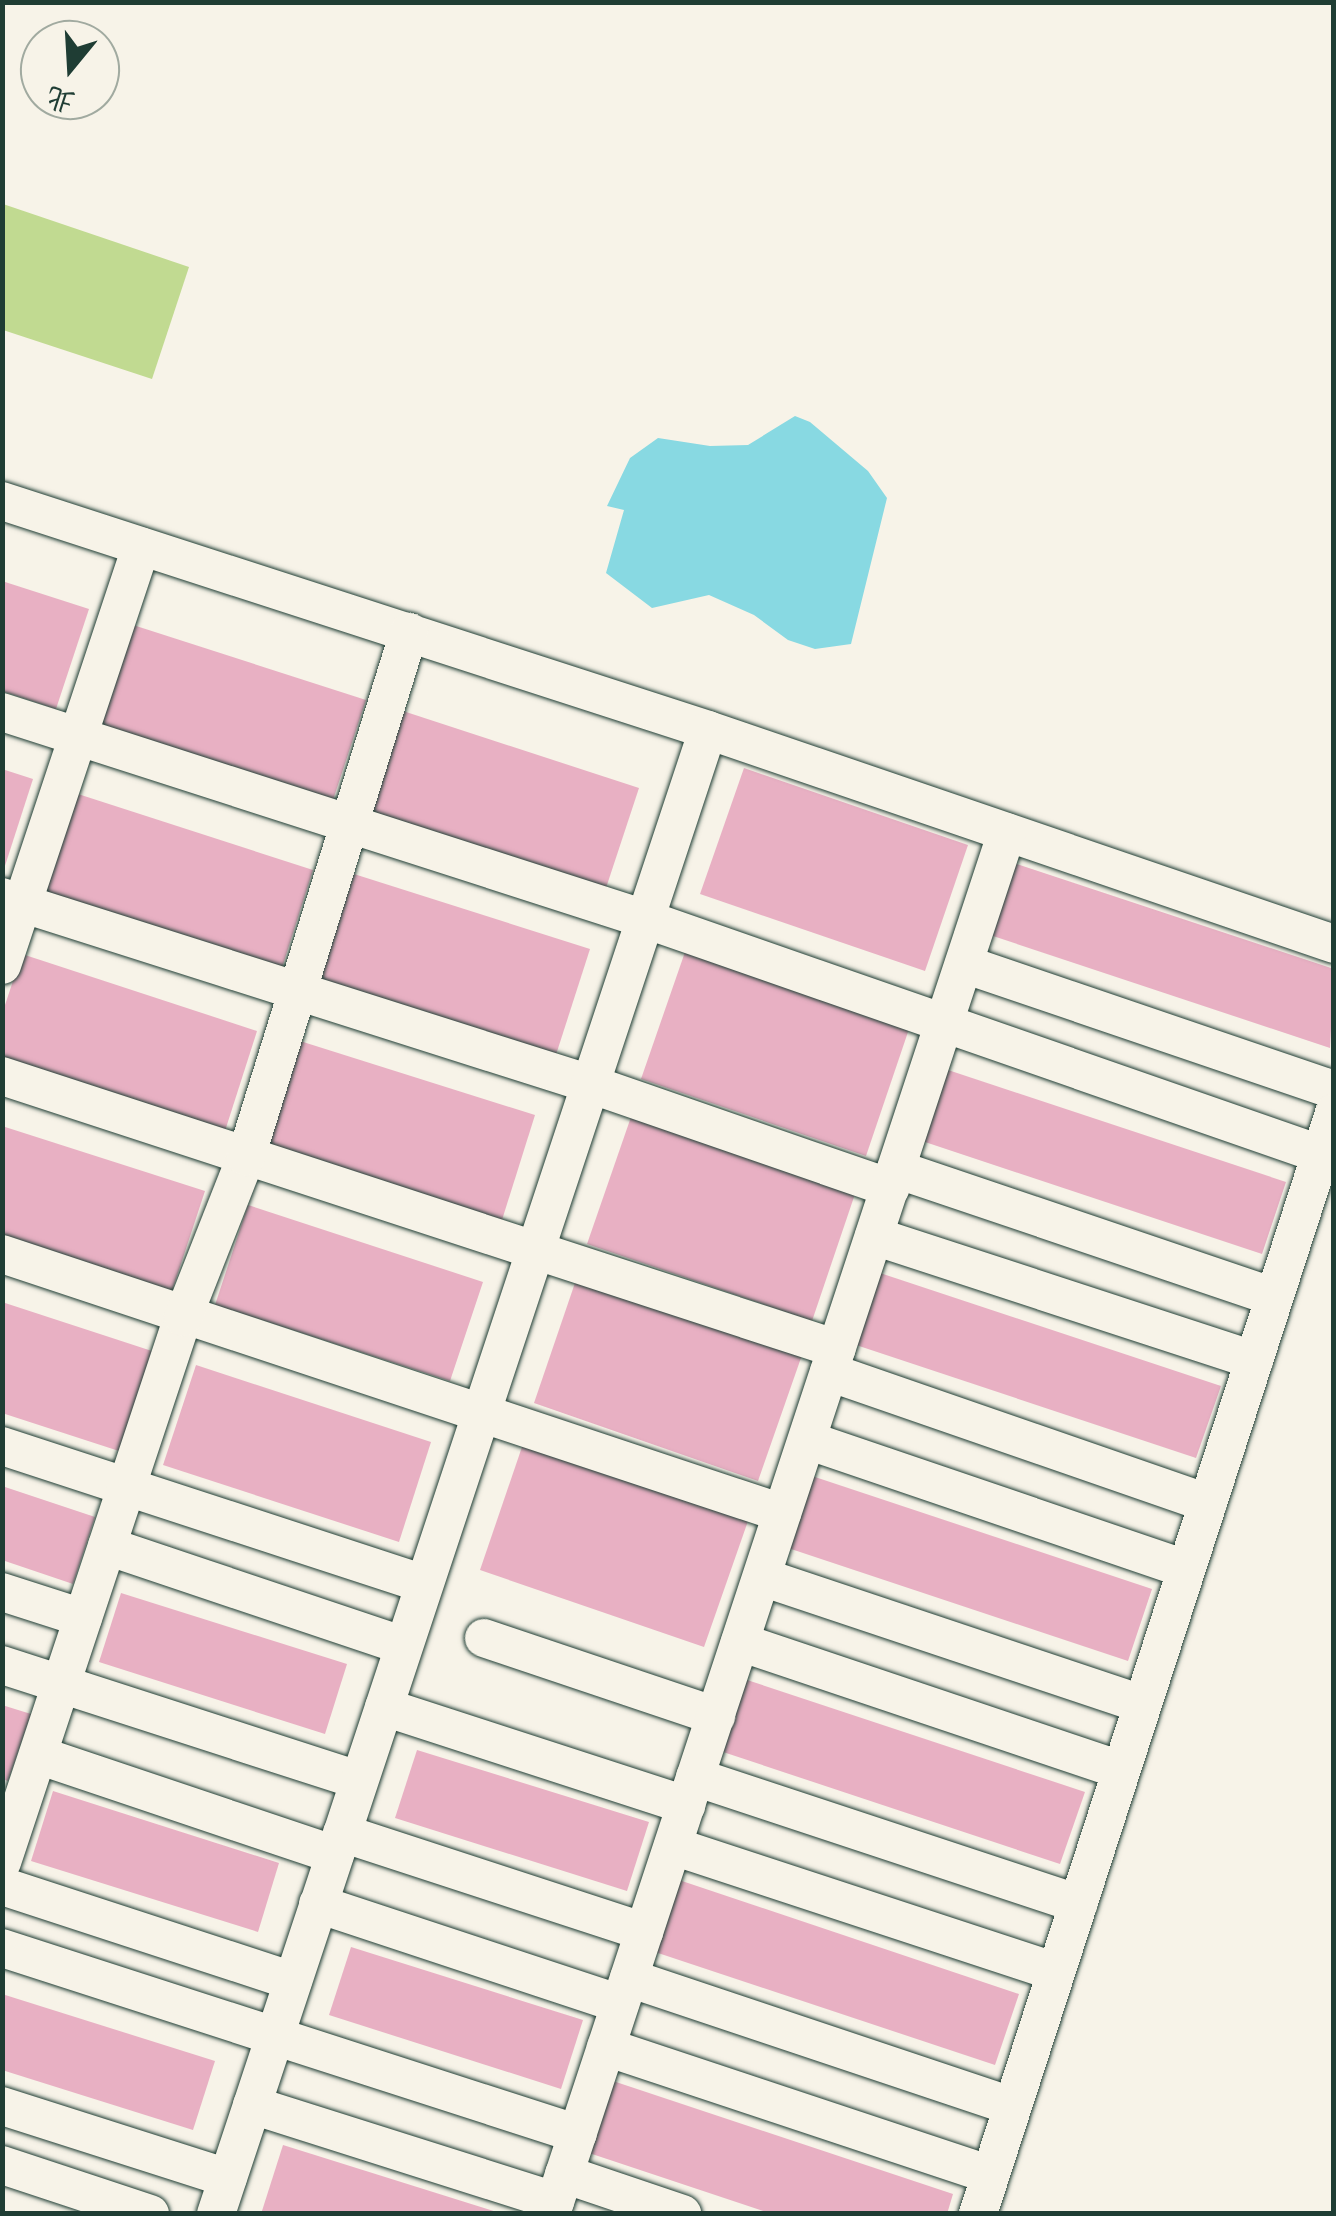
<!DOCTYPE html>
<html>
<head>
<meta charset="utf-8">
<style>
  body { margin:0 }
  #map { position:relative; width:1336px; height:2216px; overflow:hidden; background:#f7f3e8; font-family:"Indie Flower","LXGW WenKai TC",sans-serif }
  div>[style] { position:absolute }
  [style*='--x'] { left:calc(var(--x)*1px); top:calc(var(--y)*1px); width:calc(var(--w)*1px); rotate:calc(var(--a)*1deg) }
  .green>* { inset:0; background:#c1da91 }
  .water>* { inset:0; background:#88d9e2 }
  .building>* { inset:0; background:#e8b0c3 }
  .roads { filter:drop-shadow(0 0 2px #1f3d34) drop-shadow(0 0 2px #1f3d34) }
  .minor>* { height:38px; margin:-19px; padding:0 19px; transform-origin:19px; border-radius:19px; background:#f7f3e8 }
  span { translate:-50% -50%; white-space:nowrap; text-align:center; line-height:1.15; -webkit-text-stroke:8px #f7f3e8; paint-order:stroke }
  .frame { position:absolute; inset:0; border:5px solid #1f3d34; pointer-events:none }
  .north { position:absolute; left:20px; top:20px; width:100px; height:100px; box-sizing:border-box; background:#f7f3e8; border:2px solid #a1aaa0; border-radius:50%; rotate:198deg; font-size:28px; font-weight:700; line-height:40px; text-align:center; color:#1f3d34 }
  .north::after { content:''; display:block; margin:auto; width:35px; height:45px; background:#1f3d34; clip-path:polygon(50% 0,100% 100%,50% 72%,0 100%) }
</style>
</head>
<body>
<div id="map">
  <div class="green">
    <i style="clip-path:polygon(3px 204px,189px 267px,152px 379px,3px 330px)"></i>
  </div>
  <div class="water">
    <i style="clip-path:polygon(795px 416px,810px 422px,868px 471px,887px 498px,851px 644px,815px 649px,788px 640px,754px 615px,709px 595px,652px 608px,606px 573px,624px 510px,607px 506px,630px 458px,658px 438px,710px 446px,748px 445px)"></i>
  </div>
  <div class="building">
    <i style="clip-path:polygon(2px 581px,89px 609px,56px 709px,2px 691px)"></i>
    <i style="clip-path:polygon(130px 624px,366px 700px,333px 800px,97px 723px)"></i>
    <i style="clip-path:polygon(403px 711px,639px 788px,606px 888px,371px 811px)"></i>
    <i style="clip-path:polygon(744px 768px,968px 845px,925px 971px,700px 894px)"></i>
    <i style="clip-path:polygon(2px 769px,33px 779px,3px 872px,2px 872px)"></i>
    <i style="clip-path:polygon(78px 794px,313px 870px,281px 971px,45px 893px)"></i>
    <i style="clip-path:polygon(1011px 862px,1334px 969px,1330px 1048px,987px 934px)"></i>
    <i style="clip-path:polygon(354px 874px,590px 949px,554px 1061px,318px 986px)"></i>
    <i style="clip-path:polygon(685px 952px,909px 1029px,866px 1156px,641px 1079px)"></i>
    <i style="clip-path:polygon(22px 954px,257px 1031px,225px 1131px,2px 1058px,2px 1014px)"></i>
    <i style="clip-path:polygon(300px 1041px,535px 1115px,502px 1220px,267px 1145px)"></i>
    <i style="clip-path:polygon(942px 1068px,1286px 1182px,1262px 1254px,919px 1140px)"></i>
    <i style="clip-path:polygon(631px 1117px,855px 1194px,812px 1321px,587px 1244px)"></i>
    <i style="clip-path:polygon(2px 1126px,205px 1191px,172px 1291px,2px 1236px)"></i>
    <i style="clip-path:polygon(248px 1205px,483px 1282px,450px 1381px,215px 1305px)"></i>
    <i style="clip-path:polygon(877px 1272px,1221px 1386px,1196px 1458px,853px 1344px)"></i>
    <i style="clip-path:polygon(577px 1277px,802px 1355px,758px 1481px,534px 1403px)"></i>
    <i style="clip-path:polygon(2px 1302px,155px 1352px,122px 1452px,2px 1413px)"></i>
    <i style="clip-path:polygon(196px 1365px,431px 1442px,399px 1542px,163px 1465px)"></i>
    <i style="clip-path:polygon(523px 1444px,748px 1521px,704px 1647px,480px 1570px)"></i>
    <i style="clip-path:polygon(809px 1475px,1152px 1589px,1128px 1661px,785px 1547px)"></i>
    <i style="clip-path:polygon(2px 1486px,95px 1517px,73px 1584px,2px 1560px)"></i>
    <i style="clip-path:polygon(121px 1593px,347px 1664px,325px 1734px,99px 1662px)"></i>
    <i style="clip-path:polygon(741px 1678px,1085px 1792px,1060px 1864px,717px 1750px)"></i>
    <i style="clip-path:polygon(2px 1705px,31px 1714px,8px 1781px,2px 1779px)"></i>
    <i style="clip-path:polygon(417px 1750px,649px 1822px,627px 1891px,395px 1818px)"></i>
    <i style="clip-path:polygon(53px 1791px,279px 1863px,258px 1932px,31px 1861px)"></i>
    <i style="clip-path:polygon(676px 1879px,1019px 1994px,995px 2065px,652px 1951px)"></i>
    <i style="clip-path:polygon(351px 1947px,583px 2020px,561px 2089px,329px 2015px)"></i>
    <i style="clip-path:polygon(2px 1994px,215px 2061px,193px 2130px,2px 2070px)"></i>
    <i style="clip-path:polygon(610px 2080px,953px 2194px,947px 2214px,772px 2214px,586px 2152px)"></i>
    <i style="clip-path:polygon(283px 2145px,500px 2213px,500px 2214px,261px 2214px)"></i>
  </div>
  <div class="roads">
    <div class="minor">
      <i style="--x:2;--y:501;--w:742;--a:17.97"></i>
      <i style="--x:708;--y:730;--w:662;--a:18.87"></i>
      <i style="--x:2;--y:712;--w:675;--a:17.84"></i>
      <i style="--x:645;--y:919;--w:715;--a:19.2"></i>
      <i style="--x:2;--y:897;--w:617;--a:17.64"></i>
      <i style="--x:590;--y:1084;--w:318;--a:19.1"></i>
      <i style="--x:964;--y:964;--w:391;--a:18.8"></i>
      <i style="--x:2;--y:965;--w:441;--a:-71.6"></i>
      <i style="--x:2;--y:1076;--w:878;--a:18.1"></i>
      <i style="--x:896;--y:1169;--w:399;--a:18.7"></i>
      <i style="--x:874;--y:1236;--w:400;--a:18.1"></i>
      <i style="--x:2;--y:1254;--w:822;--a:18.37"></i>
      <i style="--x:829;--y:1372;--w:401;--a:19.1"></i>
      <i style="--x:807;--y:1440;--w:400;--a:18.8"></i>
      <i style="--x:2;--y:1446;--w:444;--a:18.1"></i>
      <i style="--x:107;--y:1546;--w:313;--a:18.6"></i>
      <i style="--x:762;--y:1577;--w:401;--a:18.5"></i>
      <i style="--x:2;--y:1592;--w:85;--a:17.8"></i>
      <i style="--x:484;--y:1638;--w:245;--a:18.6"></i>
      <i style="--x:740;--y:1642;--w:402;--a:18.6"></i>
      <i style="--x:2;--y:1665;--w:375;--a:17.9"></i>
      <i style="--x:384;--y:1707;--w:318;--a:18"></i>
      <i style="--x:38;--y:1755;--w:313;--a:18.6"></i>
      <i style="--x:695;--y:1777;--w:404;--a:18.3"></i>
      <i style="--x:342;--y:1833;--w:318;--a:18.1"></i>
      <i style="--x:673;--y:1846;--w:403;--a:18.2"></i>
      <i style="--x:2;--y:1862;--w:574;--a:-71.63"></i>
      <i style="--x:183;--y:1317;--w:172;--a:-68.5"></i>
      <i style="--x:246;--y:1157;--w:550;--a:-72.75"></i>
      <i style="--x:2;--y:1886;--w:306;--a:18.1"></i>
      <i style="--x:318;--y:1904;--w:318;--a:18.3"></i>
      <i style="--x:2;--y:1948;--w:605;--a:17.9"></i>
      <i style="--x:629;--y:1978;--w:404;--a:18.5"></i>
      <i style="--x:606;--y:2047;--w:405;--a:18.4"></i>
      <i style="--x:252;--y:2105;--w:318;--a:17.6"></i>
      <i style="--x:2;--y:2106;--w:237;--a:17.7"></i>
      <i style="--x:2;--y:2165;--w:156;--a:18.3"></i>
      <i style="--x:564;--y:2174;--w:125;--a:18.7"></i>
      <i style="--x:216;--y:2214;--w:1563;--a:-71.66"></i>
      <i style="--x:551;--y:2214;--w:1455;--a:-71.74"></i>
      <i style="--x:978;--y:2214;--w:1157;--a:-72.08"></i>
    </div>
  </div>
  <div class="frame"></div>
  <div class="north">北</div>
</div>
</body>
</html>
